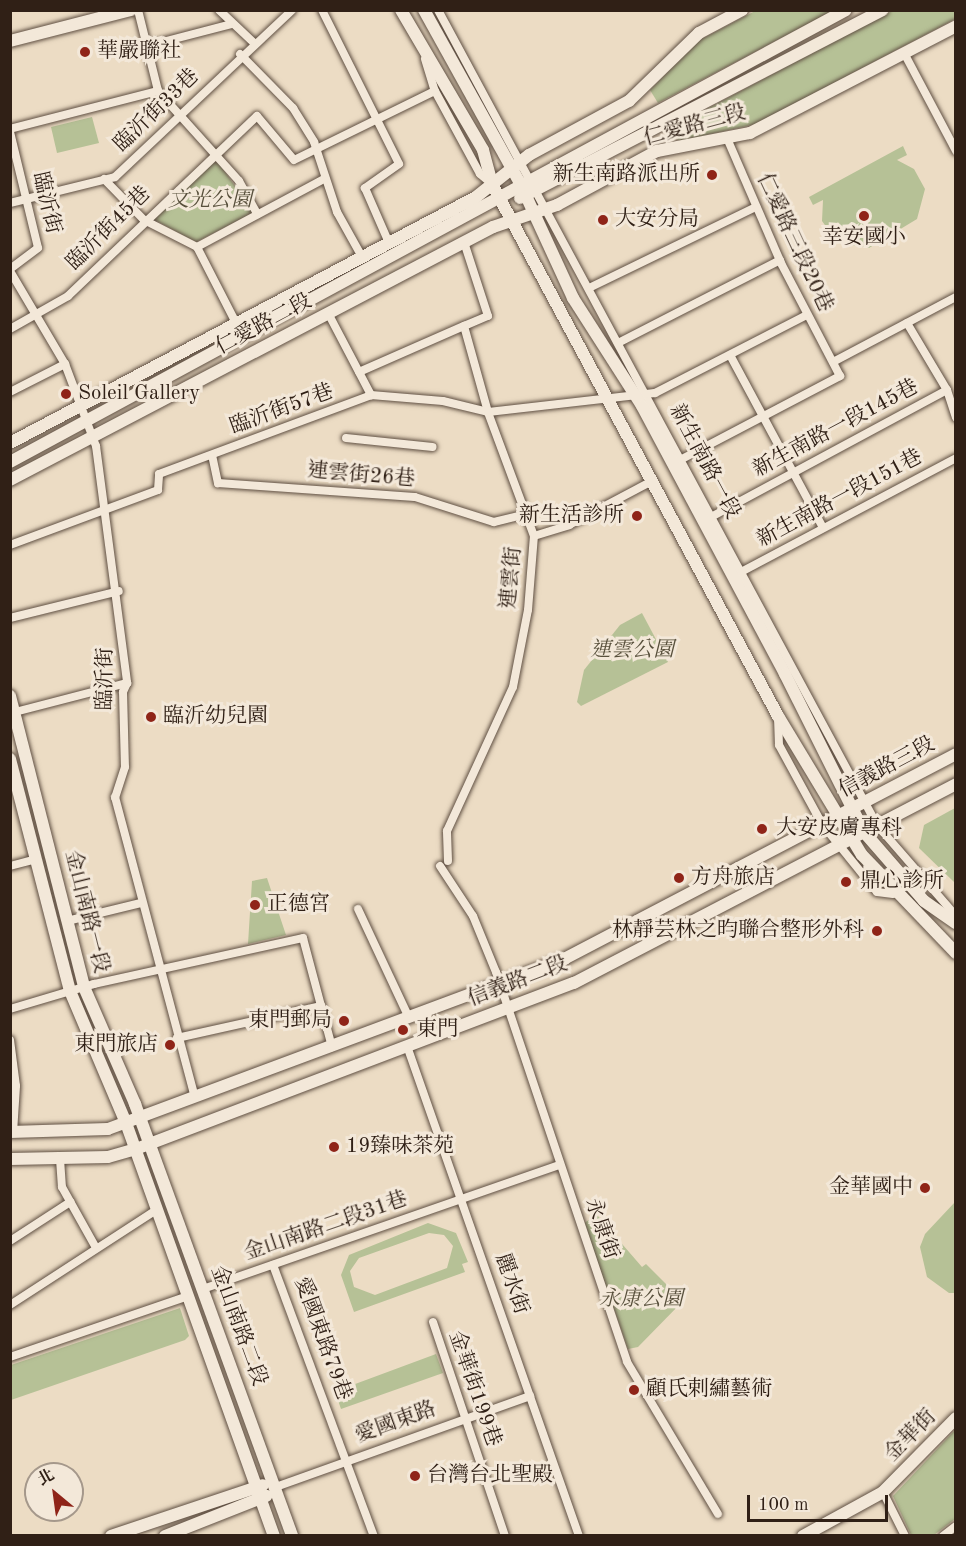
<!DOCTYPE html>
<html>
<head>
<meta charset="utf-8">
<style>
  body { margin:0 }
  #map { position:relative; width:966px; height:1546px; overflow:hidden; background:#ecdcc4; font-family:"Old Standard TT","Noto Serif TC",serif }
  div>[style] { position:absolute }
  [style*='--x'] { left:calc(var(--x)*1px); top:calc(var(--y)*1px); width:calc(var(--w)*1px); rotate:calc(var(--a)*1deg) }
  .green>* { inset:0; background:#b6c196 }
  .roads { filter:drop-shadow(0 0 2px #5f4f42) drop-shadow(0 0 2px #5f4f42) }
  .street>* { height:8px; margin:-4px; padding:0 4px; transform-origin:4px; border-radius:4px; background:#f3e8d9 }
  .secondary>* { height:12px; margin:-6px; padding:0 6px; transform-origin:6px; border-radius:6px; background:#f3e8d9 }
  .dots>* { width:16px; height:16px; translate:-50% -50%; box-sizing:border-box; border:3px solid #f3e8d9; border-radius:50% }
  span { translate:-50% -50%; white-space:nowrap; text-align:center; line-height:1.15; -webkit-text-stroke:6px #f3e8d9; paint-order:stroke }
  .poi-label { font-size:21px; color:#302016 }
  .left { translate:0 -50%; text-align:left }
  .right { translate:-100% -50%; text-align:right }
  .street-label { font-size:21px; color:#302016 }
  .park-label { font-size:21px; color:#58503c; font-style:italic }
  .frame { position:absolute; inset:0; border:12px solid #302016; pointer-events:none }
  .north { position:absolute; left:24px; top:1462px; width:60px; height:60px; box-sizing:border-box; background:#f3e8d9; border:2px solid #a5988b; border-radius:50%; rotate:331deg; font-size:16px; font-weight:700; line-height:24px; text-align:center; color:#302016 }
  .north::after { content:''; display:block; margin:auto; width:21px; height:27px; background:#8f2418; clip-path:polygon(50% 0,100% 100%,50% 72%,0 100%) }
  .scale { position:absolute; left:747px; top:1495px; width:141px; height:27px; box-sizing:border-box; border:3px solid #302016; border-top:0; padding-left:8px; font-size:18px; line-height:21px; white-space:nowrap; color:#302016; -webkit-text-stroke:4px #f3e8d9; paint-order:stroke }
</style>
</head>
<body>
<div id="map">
  <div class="green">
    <i style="clip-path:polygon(755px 11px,832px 11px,658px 103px,650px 90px,700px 40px)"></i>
    <i style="clip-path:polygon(892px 11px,955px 11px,955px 19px,756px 124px,679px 141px,671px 128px)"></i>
    <i style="clip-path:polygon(92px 117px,99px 143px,57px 153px,51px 127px)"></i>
    <i style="clip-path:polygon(903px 146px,907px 155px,897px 160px,914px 169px,925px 189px,917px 219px,869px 248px,838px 243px,822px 221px,823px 200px,813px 205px,809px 197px)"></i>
    <i style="clip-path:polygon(214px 157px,254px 212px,196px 242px,151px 218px)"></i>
    <i style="clip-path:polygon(642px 613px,668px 662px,581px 706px,577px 702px,584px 670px,620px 625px)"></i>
    <i style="clip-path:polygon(955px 808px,955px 883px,919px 848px,924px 825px)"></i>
    <i style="clip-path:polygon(267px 878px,286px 935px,248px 944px,252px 881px)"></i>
    <i style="clip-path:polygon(955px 1202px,955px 1293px,949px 1293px,927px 1277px,920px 1247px,925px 1234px)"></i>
    <i style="clip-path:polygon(597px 1215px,642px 1267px,646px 1264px,683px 1301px,638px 1347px,628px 1349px,584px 1223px)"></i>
    <i style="clip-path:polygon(evenodd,428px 1223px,456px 1233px,468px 1262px,462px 1264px,465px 1272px,354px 1312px,341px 1275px,349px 1255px,428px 1223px,429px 1233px,444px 1235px,453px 1246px,447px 1268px,375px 1295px,354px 1287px,350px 1271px,359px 1258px,429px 1233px)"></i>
    <i style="clip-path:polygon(180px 1308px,189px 1336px,185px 1340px,11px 1400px,11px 1365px)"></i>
    <i style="clip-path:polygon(436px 1354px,443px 1373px,341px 1409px,333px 1386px,339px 1390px)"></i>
    <i style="clip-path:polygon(955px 1430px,955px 1519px,934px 1535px,911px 1535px,893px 1496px)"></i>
  </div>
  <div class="roads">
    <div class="street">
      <i style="--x:138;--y:10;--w:83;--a:76.1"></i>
      <i style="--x:158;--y:91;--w:121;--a:48"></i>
      <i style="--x:239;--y:181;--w:38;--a:61"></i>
      <i style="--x:219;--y:10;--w:48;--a:43.3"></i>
      <i style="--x:322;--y:10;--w:172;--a:63.4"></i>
      <i style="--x:399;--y:164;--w:42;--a:144.8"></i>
      <i style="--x:365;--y:188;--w:60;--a:66.4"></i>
      <i style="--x:438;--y:10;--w:926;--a:61.69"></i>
      <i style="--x:877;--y:825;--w:121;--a:49"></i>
      <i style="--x:147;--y:46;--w:88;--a:-14.5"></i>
      <i style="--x:904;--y:53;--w:111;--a:62"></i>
      <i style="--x:240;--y:54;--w:76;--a:45.5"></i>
      <i style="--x:293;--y:108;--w:40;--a:58"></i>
      <i style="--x:314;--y:142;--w:74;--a:71.8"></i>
      <i style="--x:337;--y:212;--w:51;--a:60.9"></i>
      <i style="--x:425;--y:59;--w:34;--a:73"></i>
      <i style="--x:435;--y:91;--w:94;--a:61.5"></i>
      <i style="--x:480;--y:174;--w:16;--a:40"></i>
      <i style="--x:10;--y:129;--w:153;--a:-14.4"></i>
      <i style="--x:10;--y:132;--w:119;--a:76.4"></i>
      <i style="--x:38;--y:248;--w:35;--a:143"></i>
      <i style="--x:104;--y:179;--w:57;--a:45.7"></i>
      <i style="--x:144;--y:220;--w:59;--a:27"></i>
      <i style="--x:197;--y:247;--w:85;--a:62.8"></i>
      <i style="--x:10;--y:203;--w:108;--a:-13.9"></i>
      <i style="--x:115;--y:177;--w:243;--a:-43.3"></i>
      <i style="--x:197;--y:247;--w:144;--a:-28.2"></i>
      <i style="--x:10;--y:271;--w:108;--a:59.4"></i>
      <i style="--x:65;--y:364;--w:88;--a:69.3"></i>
      <i style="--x:96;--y:446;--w:239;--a:82.5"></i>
      <i style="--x:127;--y:683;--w:10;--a:114"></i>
      <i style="--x:123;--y:692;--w:75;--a:88.5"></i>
      <i style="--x:125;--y:767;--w:32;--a:108"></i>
      <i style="--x:115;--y:797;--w:310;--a:75.1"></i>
      <i style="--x:589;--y:288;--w:186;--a:-25.9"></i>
      <i style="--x:328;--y:313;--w:93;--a:62.3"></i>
      <i style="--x:907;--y:323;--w:78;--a:59.2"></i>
      <i style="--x:947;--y:390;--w:29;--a:72"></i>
      <i style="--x:10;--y:329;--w:67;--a:-29.6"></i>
      <i style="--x:68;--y:296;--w:261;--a:-43.6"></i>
      <i style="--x:257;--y:116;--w:57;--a:49.9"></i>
      <i style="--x:294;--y:160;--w:157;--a:-26.1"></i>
      <i style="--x:618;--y:343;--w:182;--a:-27.1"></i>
      <i style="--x:730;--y:355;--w:196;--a:61.7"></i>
      <i style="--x:833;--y:362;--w:139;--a:-27.9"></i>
      <i style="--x:359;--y:372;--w:115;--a:-23.7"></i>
      <i style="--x:10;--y:392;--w:62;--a:-27"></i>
      <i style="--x:346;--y:438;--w:87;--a:5.9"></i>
      <i style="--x:212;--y:455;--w:29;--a:78"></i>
      <i style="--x:218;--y:483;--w:197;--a:4.1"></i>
      <i style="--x:415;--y:497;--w:83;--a:17.6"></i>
      <i style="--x:494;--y:522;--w:32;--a:-14"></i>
      <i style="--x:680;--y:460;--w:181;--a:-27.7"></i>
      <i style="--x:840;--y:376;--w:127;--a:-117.6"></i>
      <i style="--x:781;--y:263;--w:136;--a:-113.4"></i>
      <i style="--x:711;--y:517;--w:268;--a:-28.3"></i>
      <i style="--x:534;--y:536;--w:37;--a:-17"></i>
      <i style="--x:569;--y:525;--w:94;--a:-27.9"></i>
      <i style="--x:10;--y:545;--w:158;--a:-20.4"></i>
      <i style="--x:158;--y:490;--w:16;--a:-86"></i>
      <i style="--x:159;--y:474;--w:226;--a:-20.4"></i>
      <i style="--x:371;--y:395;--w:72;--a:4.8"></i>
      <i style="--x:443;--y:401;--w:46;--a:13.7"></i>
      <i style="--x:488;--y:412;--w:168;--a:-6.5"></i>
      <i style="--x:655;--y:393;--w:171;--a:-27.2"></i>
      <i style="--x:741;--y:572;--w:243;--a:-27.9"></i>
      <i style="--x:10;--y:618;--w:112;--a:-13.9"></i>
      <i style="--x:15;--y:712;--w:116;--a:-14.5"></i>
      <i style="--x:778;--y:717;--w:28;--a:88"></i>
      <i style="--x:779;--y:745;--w:90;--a:61.4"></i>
      <i style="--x:822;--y:824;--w:87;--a:51"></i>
      <i style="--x:877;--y:892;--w:16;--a:7"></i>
      <i style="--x:448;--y:861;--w:30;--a:-92"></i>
      <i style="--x:447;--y:831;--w:158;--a:-65.4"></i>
      <i style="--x:513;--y:687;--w:78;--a:-79"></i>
      <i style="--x:528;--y:610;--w:74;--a:-85.4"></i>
      <i style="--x:534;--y:536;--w:132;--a:-110.4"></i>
      <i style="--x:488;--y:412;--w:89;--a:-105.6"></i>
      <i style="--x:464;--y:326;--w:26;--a:-23"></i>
      <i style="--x:488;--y:316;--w:78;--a:-108"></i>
      <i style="--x:10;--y:866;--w:27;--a:-15"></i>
      <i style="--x:440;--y:866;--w:60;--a:56.6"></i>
      <i style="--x:473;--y:916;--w:61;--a:67.7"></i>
      <i style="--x:496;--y:972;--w:411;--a:71.4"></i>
      <i style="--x:627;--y:1362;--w:177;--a:59.1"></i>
      <i style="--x:358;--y:909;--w:120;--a:64.9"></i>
      <i style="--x:67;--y:921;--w:76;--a:-13.7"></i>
      <i style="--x:10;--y:1009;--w:88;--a:-16.6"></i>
      <i style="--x:94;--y:984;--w:214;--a:-12.4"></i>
      <i style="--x:303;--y:938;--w:113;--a:75.1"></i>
      <i style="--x:177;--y:1038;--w:148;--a:-12.5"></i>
      <i style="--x:10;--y:1040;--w:46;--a:82.6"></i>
      <i style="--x:16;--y:1086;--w:46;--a:93.7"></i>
      <i style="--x:407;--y:1046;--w:519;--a:70.66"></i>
      <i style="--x:60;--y:1159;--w:28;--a:86"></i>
      <i style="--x:62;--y:1187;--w:68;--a:60.8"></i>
      <i style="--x:10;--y:1241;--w:72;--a:-33"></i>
      <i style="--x:273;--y:1265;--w:289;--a:69.6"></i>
      <i style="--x:203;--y:1289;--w:377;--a:-19.2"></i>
      <i style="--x:10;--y:1305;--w:176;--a:-33"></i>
      <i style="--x:433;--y:1322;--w:226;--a:71.4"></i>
      <i style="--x:10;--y:1357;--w:188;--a:-18.9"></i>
      <i style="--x:276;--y:1487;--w:270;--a:-19.7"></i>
      <i style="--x:883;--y:1492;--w:49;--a:63.4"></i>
      <i style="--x:943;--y:1536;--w:16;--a:-38"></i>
    </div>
    <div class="secondary">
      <i style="--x:401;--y:10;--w:162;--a:59.6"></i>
      <i style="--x:483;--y:150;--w:35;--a:75"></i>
      <i style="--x:492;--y:184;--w:604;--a:61.74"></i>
      <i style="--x:778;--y:716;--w:162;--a:58.9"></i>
      <i style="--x:862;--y:855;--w:136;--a:46.2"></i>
      <i style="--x:424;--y:10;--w:200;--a:61"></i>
      <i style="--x:521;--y:185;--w:124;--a:65.3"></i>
      <i style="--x:573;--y:298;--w:128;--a:57.4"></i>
      <i style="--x:642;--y:406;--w:304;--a:61.9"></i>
      <i style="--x:785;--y:674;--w:177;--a:63.4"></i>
      <i style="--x:864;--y:832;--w:91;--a:49"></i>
      <i style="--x:924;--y:901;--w:39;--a:35"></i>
      <i style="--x:10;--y:41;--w:125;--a:-14.4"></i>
      <i style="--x:520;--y:198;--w:408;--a:-27.4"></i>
      <i style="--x:10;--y:443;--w:527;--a:-27.83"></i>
      <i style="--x:476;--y:197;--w:68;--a:-38.4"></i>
      <i style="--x:529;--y:155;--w:114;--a:-28.4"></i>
      <i style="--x:629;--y:101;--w:98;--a:-44.2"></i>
      <i style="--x:699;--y:33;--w:49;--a:-28.1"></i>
      <i style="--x:10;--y:462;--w:950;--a:-28.4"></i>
      <i style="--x:10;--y:480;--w:545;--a:-27.65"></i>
      <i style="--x:493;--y:227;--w:68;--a:-19"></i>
      <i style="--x:557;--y:205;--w:114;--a:-28.4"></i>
      <i style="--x:657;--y:151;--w:95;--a:-11"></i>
      <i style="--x:750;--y:133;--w:232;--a:-27.4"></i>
      <i style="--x:10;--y:696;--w:300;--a:75.7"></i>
      <i style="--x:84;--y:987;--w:128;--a:66.4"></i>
      <i style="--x:135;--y:1104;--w:460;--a:70"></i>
      <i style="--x:10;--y:759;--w:240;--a:75.5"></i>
      <i style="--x:70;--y:991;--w:143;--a:67"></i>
      <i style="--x:126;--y:1123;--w:439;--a:70.3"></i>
      <i style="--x:10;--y:1132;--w:98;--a:-1.8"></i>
      <i style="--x:108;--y:1129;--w:487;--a:-20.4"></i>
      <i style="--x:564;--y:959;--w:442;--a:-27.6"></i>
      <i style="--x:10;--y:1159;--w:98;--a:-1.2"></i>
      <i style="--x:108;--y:1157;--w:29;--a:-16"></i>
      <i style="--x:136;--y:1149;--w:468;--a:-20.8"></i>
      <i style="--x:574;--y:983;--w:431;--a:-27.5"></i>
      <i style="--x:111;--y:1536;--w:160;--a:-18.5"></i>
      <i style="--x:165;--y:1536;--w:109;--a:-21.6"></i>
      <i style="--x:803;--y:1536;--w:91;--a:-28.8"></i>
      <i style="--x:883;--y:1492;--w:104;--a:-45.4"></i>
    </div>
  </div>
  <div class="dots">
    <i style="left:85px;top:52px;background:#8f2418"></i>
    <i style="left:712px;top:175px;background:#8f2418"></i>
    <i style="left:864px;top:216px;background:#8f2418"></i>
    <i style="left:603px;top:220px;background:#8f2418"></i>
    <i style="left:66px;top:394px;background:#8f2418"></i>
    <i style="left:637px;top:516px;background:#8f2418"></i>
    <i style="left:151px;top:717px;background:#8f2418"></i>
    <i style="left:762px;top:829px;background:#8f2418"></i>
    <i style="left:679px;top:878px;background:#8f2418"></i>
    <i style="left:846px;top:882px;background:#8f2418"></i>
    <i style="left:255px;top:905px;background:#8f2418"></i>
    <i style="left:877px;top:931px;background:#8f2418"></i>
    <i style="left:344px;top:1021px;background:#8f2418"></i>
    <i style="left:403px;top:1030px;background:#8f2418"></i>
    <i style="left:170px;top:1045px;background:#8f2418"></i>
    <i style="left:334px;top:1147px;background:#8f2418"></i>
    <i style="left:925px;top:1188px;background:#8f2418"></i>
    <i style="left:634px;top:1390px;background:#8f2418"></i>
    <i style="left:415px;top:1476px;background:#8f2418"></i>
  </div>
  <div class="poi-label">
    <span class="left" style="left:97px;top:52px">華嚴聯社</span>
    <span class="right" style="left:700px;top:175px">新生南路派出所</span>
    <span class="left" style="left:615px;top:220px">大安分局</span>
    <span style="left:864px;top:238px">幸安國小</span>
    <span class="left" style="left:78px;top:394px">Soleil Gallery</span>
    <span class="right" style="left:624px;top:516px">新生活診所</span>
    <span class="left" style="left:163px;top:717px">臨沂幼兒園</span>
    <span class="left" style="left:776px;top:829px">大安皮膚專科</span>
    <span class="left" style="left:691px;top:878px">方舟旅店</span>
    <span class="left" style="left:860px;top:882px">鼎心診所</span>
    <span class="left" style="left:267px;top:905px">正德宮</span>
    <span class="right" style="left:864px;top:931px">林靜芸林之昀聯合整形外科</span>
    <span class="right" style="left:332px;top:1021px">東門郵局</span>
    <span class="left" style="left:416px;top:1030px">東門</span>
    <span class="right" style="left:158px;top:1045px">東門旅店</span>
    <span class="left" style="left:346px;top:1147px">19臻味茶苑</span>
    <span class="right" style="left:913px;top:1188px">金華國中</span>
    <span class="left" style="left:646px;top:1390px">顧氏剌繡藝術</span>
    <span class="left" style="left:427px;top:1476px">台灣台北聖殿</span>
  </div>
  <div class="street-label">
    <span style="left:157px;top:111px;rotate:-44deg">臨沂街33巷</span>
    <span style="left:695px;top:126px;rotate:-15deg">仁愛路三段</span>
    <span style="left:46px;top:203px;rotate:77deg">臨沂街</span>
    <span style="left:109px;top:229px;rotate:-45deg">臨沂街45巷</span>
    <span style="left:794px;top:243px;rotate:65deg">仁愛路三段20巷</span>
    <span style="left:264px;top:325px;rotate:-28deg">仁愛路二段</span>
    <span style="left:282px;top:410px;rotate:-20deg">臨沂街57巷</span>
    <span style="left:836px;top:429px;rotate:-28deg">新生南路一段145巷</span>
    <span style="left:704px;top:462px;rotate:62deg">新生南路一段</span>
    <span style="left:361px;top:476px;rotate:5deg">連雲街26巷</span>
    <span style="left:840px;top:499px;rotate:-28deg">新生南路一段151巷</span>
    <span style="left:512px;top:578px;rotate:-85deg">連雲街</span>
    <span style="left:106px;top:679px;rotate:-89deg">臨沂街</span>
    <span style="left:887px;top:768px;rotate:-28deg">信義路三段</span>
    <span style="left:86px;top:912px;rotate:76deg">金山南路一段</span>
    <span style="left:518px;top:982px;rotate:-21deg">信義路二段</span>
    <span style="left:326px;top:1227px;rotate:-19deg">金山南路二段31巷</span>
    <span style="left:601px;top:1229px;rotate:71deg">永康街</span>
    <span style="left:511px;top:1284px;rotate:71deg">麗水街</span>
    <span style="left:238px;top:1326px;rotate:70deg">金山南路二段</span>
    <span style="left:322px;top:1339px;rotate:70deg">愛國東路79巷</span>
    <span style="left:474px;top:1389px;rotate:71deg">金華街199巷</span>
    <span style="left:396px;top:1423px;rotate:-20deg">愛國東路</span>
    <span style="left:911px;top:1436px;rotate:-46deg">金華街</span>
  </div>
  <div class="park-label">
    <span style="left:210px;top:201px">文光公園</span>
    <span style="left:632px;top:651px">連雲公園</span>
    <span style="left:641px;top:1300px">永康公園</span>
  </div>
  <div class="frame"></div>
  <div class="north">北</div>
  <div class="scale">100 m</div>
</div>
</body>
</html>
